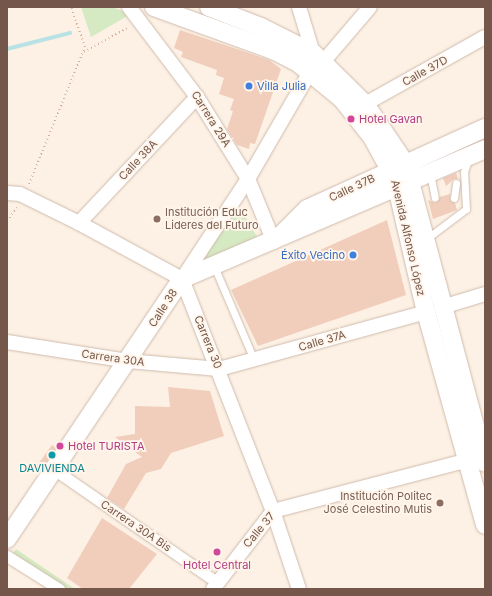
<!DOCTYPE html>
<html>
<head>
<meta charset="utf-8">
<style>
  body { margin:0 }
  #map { position:relative; width:492px; height:596px; overflow:hidden; background:#fcf1e4; font-family:Inter,sans-serif }
  div>[style] { position:absolute }
  [style*='--x'] { left:calc(var(--x)*1px); top:calc(var(--y)*1px); width:calc(var(--w)*1px); rotate:calc(var(--a)*1deg) }
  .green>* { inset:0; background:#d5e9c2 }
  .stream>* { height:3.5px; margin:-1.75px; padding:0 1.75px; transform-origin:1.75px; border-radius:1.75px; background:#b8e2e5 }
  .building>* { inset:0; background:#f1cdbb }
  .path>* { height:2px; margin-top:-1px; transform-origin:0; background:repeating-linear-gradient(90deg,#d6b09f 0 1px,transparent 0 4px) }
  .roads { filter:drop-shadow(0 0 1px #cfbaad) drop-shadow(0 0 1px #cfbaad) }
  .service>* { height:7px; margin:-3.5px; padding:0 3.5px; transform-origin:3.5px; border-radius:3.5px; background:#fff }
  .pedestrian>* { height:11px; margin:-5.5px; padding:0 5.5px; transform-origin:5.5px; border-radius:5.5px; background:#fff }
  .minor>* { height:14px; margin:-7px; padding:0 7px; transform-origin:7px; border-radius:7px; background:#fff }
  .tertiary>* { height:18px; margin:-9px; padding:0 9px; transform-origin:9px; border-radius:9px; background:#fff }
  .dots>* { width:11px; height:11px; translate:-50% -50%; box-sizing:border-box; border:2px solid #fff5ea; border-radius:50% }
  span { translate:-50% -50%; white-space:nowrap; text-align:center; line-height:1.15; -webkit-text-stroke:3.5px #fff5ea; paint-order:stroke }
  .street-label { font-size:11px; color:#74564a }
  .shop-label { font-size:11px; color:#366cbe }
  .left { translate:0 -50%; text-align:left }
  .right { translate:-100% -50%; text-align:right }
  .hotel-label { font-size:11px; color:#b23c85 }
  .education-label { font-size:11px; color:#785e54 }
  .culture-label { font-size:11px; color:#0d838f }
  .frame { position:absolute; inset:0; border:8px solid #74564a; pointer-events:none }
</style>
</head>
<body>
<div id="map">
  <div class="green">
    <i style="clip-path:polygon(81px 7px,112px 7px,131px 14px,91px 37px)"></i>
    <i style="clip-path:polygon(239px 206px,259px 240px,191px 274px)"></i>
    <i style="clip-path:polygon(16px 549px,75px 589px,52px 589px,8px 559px)"></i>
  </div>
  <div class="stream">
    <i style="--x:7;--y:49;--w:65;--a:-14.3"></i>
  </div>
  <div class="building">
    <i style="clip-path:polygon(180px 30px,269px 60px,281px 69px,255px 144px,250px 143px,249px 149px,237px 145px,227px 129px,233px 111px,230px 110px,234px 99px,219px 94px,224px 78px,216px 75px,217px 70px,181px 57px,183px 52px,174px 48px)"></i>
    <i style="clip-path:polygon(456px 173px,458px 179px,454px 179px,446px 186px,443px 178px)"></i>
    <i style="clip-path:polygon(450px 194px,450px 200px,455px 203px,457px 210px,433px 219px,428px 200px,436px 203px,440px 197px)"></i>
    <i style="clip-path:polygon(387px 220px,406px 295px,258px 346px,231px 290px)"></i>
    <i style="clip-path:polygon(168px 387px,210px 391px,224px 436px,171px 453px,161px 469px,146px 473px,124px 509px,107px 498px,126px 464px,142px 457px,115px 437px,135px 434px,135px 406px,170px 407px)"></i>
    <i style="clip-path:polygon(52px 445px,56px 448px,41px 470px,36px 467px)"></i>
    <i style="clip-path:polygon(102px 518px,157px 554px,129px 589px,83px 589px,67px 578px)"></i>
  </div>
  <div class="path">
    <i style="--x:84;--y:52;--w:51;--a:-29.1"></i>
    <i style="--x:29;--y:184;--w:148;--a:-67.8"></i>
    <i style="--x:85;--y:47;--w:42;--a:-109.3"></i>
    <i style="--x:7;--y:221;--w:17;--a:-54"></i>
  </div>
  <div class="roads">
    <div class="service">
      <i style="--x:430;--y:173;--w:25;--a:79"></i>
      <i style="--x:454;--y:198;--w:15;--a:-82"></i>
      <i style="--x:426;--y:239;--w:50;--a:-36.9"></i>
      <i style="--x:466;--y:209;--w:37;--a:-93"></i>
      <i style="--x:464;--y:172;--w:13;--a:-72"></i>
      <i style="--x:214;--y:266;--w:102;--a:66.9"></i>
    </div>
    <div class="pedestrian">
      <i style="--x:55;--y:470;--w:197;--a:34.7"></i>
      <i style="--x:7;--y:556;--w:62;--a:32.4"></i>
    </div>
    <div class="minor">
      <i style="--x:129;--y:7;--w:113;--a:52.9"></i>
      <i style="--x:197;--y:97;--w:97;--a:58.1"></i>
      <i style="--x:248;--y:179;--w:68;--a:67.6"></i>
      <i style="--x:299;--y:7;--w:48;--a:73.1"></i>
      <i style="--x:323;--y:62;--w:72;--a:-49.5"></i>
      <i style="--x:365;--y:104;--w:137;--a:-29.2"></i>
      <i style="--x:7;--y:193;--w:13;--a:4"></i>
      <i style="--x:20;--y:194;--w:66;--a:26.2"></i>
      <i style="--x:79;--y:223;--w:117;--a:28.5"></i>
      <i style="--x:182;--y:279;--w:249;--a:68.6"></i>
      <i style="--x:273;--y:511;--w:82;--a:71.6"></i>
      <i style="--x:79;--y:223;--w:173;--a:-46.9"></i>
      <i style="--x:182;--y:279;--w:120;--a:-56.6"></i>
      <i style="--x:248;--y:179;--w:124;--a:-59.9"></i>
      <i style="--x:442;--y:307;--w:45;--a:-16.8"></i>
      <i style="--x:7;--y:342;--w:122;--a:8.9"></i>
      <i style="--x:128;--y:361;--w:91;--a:5"></i>
      <i style="--x:219;--y:369;--w:215;--a:-15.4"></i>
      <i style="--x:213;--y:589;--w:98;--a:-52.4"></i>
      <i style="--x:273;--y:511;--w:211;--a:-14.6"></i>
    </div>
    <div class="tertiary">
      <i style="--x:154;--y:7;--w:127;--a:19.9"></i>
      <i style="--x:273;--y:50;--w:27;--a:27"></i>
      <i style="--x:297;--y:62;--w:58;--a:39.4"></i>
      <i style="--x:342;--y:99;--w:48;--a:51.7"></i>
      <i style="--x:372;--y:137;--w:48;--a:61.3"></i>
      <i style="--x:395;--y:179;--w:137;--a:76.9"></i>
      <i style="--x:426;--y:312;--w:221;--a:74.5"></i>
      <i style="--x:209;--y:7;--w:56;--a:21"></i>
      <i style="--x:261;--y:27;--w:58;--a:26.6"></i>
      <i style="--x:313;--y:53;--w:73;--a:44.4"></i>
      <i style="--x:365;--y:104;--w:71;--a:55.9"></i>
      <i style="--x:405;--y:163;--w:310;--a:75.1"></i>
      <i style="--x:280;--y:236;--w:38;--a:-45"></i>
      <i style="--x:307;--y:209;--w:196;--a:-24.5"></i>
      <i style="--x:7;--y:539;--w:313;--a:-56.1"></i>
      <i style="--x:182;--y:279;--w:330;--a:-23.2"></i>
    </div>
  </div>
  <div class="dots">
    <i style="left:249px;top:86px;background:#3f7fe0"></i>
    <i style="left:351px;top:119px;background:#d1479c"></i>
    <i style="left:157px;top:219px;background:#8d6e63"></i>
    <i style="left:353px;top:255px;background:#3f7fe0"></i>
    <i style="left:60px;top:446px;background:#d1479c"></i>
    <i style="left:52px;top:455px;background:#0f9aa8"></i>
    <i style="left:440px;top:503px;background:#8d6e63"></i>
    <i style="left:217px;top:552px;background:#d1479c"></i>
  </div>
  <div class="street-label">
    <span style="left:425px;top:71px;rotate:-29deg">Calle 37D</span>
    <span style="left:211px;top:119px;rotate:58deg">Carrera 29A</span>
    <span style="left:138px;top:160px;rotate:-47deg">Calle 38A</span>
    <span style="left:352px;top:188px;rotate:-25deg">Calle 37B</span>
    <span style="left:408px;top:238px;rotate:77deg">Avenida Alfonso López</span>
    <span style="left:163px;top:308px;rotate:-57deg">Calle 38</span>
    <span style="left:322px;top:341px;rotate:-16deg">Calle 37A</span>
    <span style="left:208px;top:342px;rotate:68deg">Carrera 30</span>
    <span style="left:113px;top:358px;rotate:8deg">Carrera 30A</span>
    <span style="left:136px;top:526px;rotate:34deg">Carrera 30A Bis</span>
    <span style="left:259px;top:530px;rotate:-50deg">Calle 37</span>
  </div>
  <div class="shop-label">
    <span class="left" style="left:257px;top:86px">Villa Julia</span>
    <span class="right" style="left:345px;top:255px">Éxito Vecino</span>
  </div>
  <div class="hotel-label">
    <span class="left" style="left:359px;top:119px">Hotel Gavan</span>
    <span class="left" style="left:68px;top:446px">Hotel TURISTA</span>
    <span style="left:217px;top:565px">Hotel Central</span>
  </div>
  <div class="education-label">
    <span class="left" style="left:165px;top:219px">Institución Educ<br>Lideres del Futuro</span>
    <span class="right" style="left:432px;top:503px">Institución Politec<br>José Celestino Mutis</span>
  </div>
  <div class="culture-label">
    <span style="left:52px;top:468px">DAVIVIENDA</span>
  </div>
  <div class="frame"></div>
</div>
</body>
</html>
